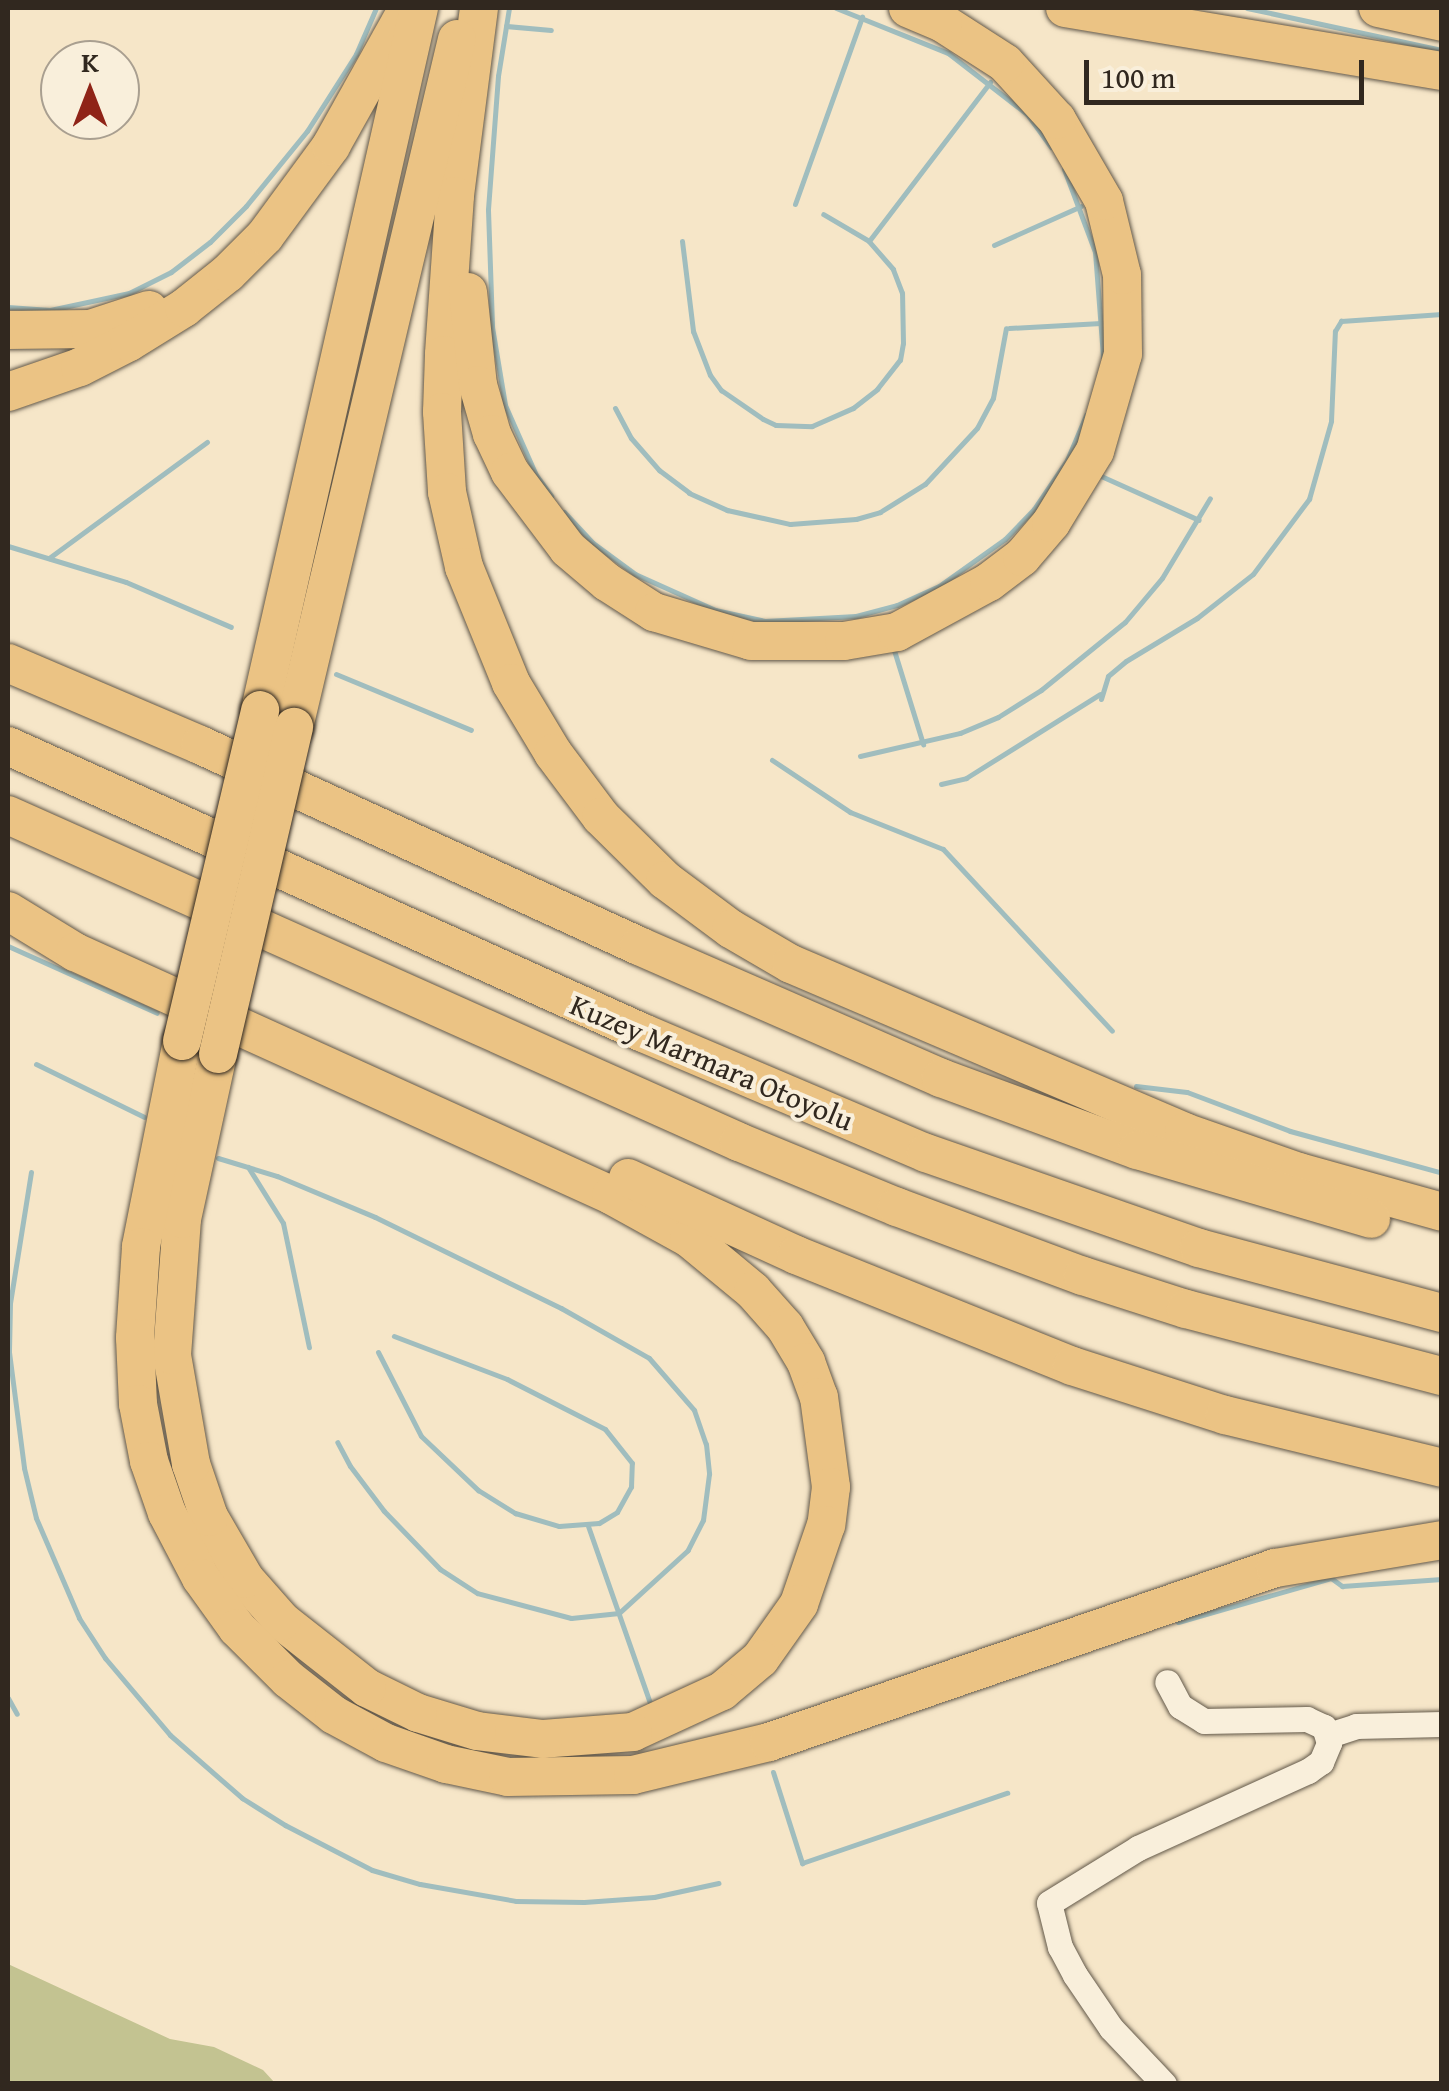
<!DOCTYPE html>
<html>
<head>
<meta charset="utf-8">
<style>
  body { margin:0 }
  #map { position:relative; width:1449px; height:2091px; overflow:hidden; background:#f6e6c8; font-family:"Gentium Book Plus",serif }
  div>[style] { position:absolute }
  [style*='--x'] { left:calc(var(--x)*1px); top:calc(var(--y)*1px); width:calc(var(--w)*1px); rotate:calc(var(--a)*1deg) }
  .green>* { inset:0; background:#c3c391 }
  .stream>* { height:5px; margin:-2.5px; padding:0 2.5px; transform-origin:2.5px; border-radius:2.5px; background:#a0bdbe }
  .roads { filter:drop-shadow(0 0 2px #625849) drop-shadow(0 0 2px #625849) }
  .minor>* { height:25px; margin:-12.5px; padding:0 12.5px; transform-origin:12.5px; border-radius:12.5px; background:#f9efdb }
  .highway>* { height:38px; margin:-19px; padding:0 19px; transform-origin:19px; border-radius:19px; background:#ebc384 }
  .bridges { filter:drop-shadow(0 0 2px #31281f) drop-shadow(0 0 2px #31281f) }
  .highway-bridge>* { height:38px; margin:-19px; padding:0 19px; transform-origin:19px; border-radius:19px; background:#ebc384 }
  span { translate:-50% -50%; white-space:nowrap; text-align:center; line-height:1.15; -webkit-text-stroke:8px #f9efdb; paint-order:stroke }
  .street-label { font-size:30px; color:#31281f }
  .frame { position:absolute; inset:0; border:10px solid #31281f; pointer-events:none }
  .north { position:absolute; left:40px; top:40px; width:100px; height:100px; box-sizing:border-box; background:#f9efdb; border:2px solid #a99f90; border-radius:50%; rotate:0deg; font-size:28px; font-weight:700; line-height:40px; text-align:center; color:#31281f }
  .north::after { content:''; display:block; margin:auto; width:35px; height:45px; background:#8f2418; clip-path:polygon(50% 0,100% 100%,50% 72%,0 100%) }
  .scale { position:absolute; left:1084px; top:60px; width:280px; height:45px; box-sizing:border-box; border:5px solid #31281f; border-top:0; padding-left:12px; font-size:30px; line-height:35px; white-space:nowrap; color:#31281f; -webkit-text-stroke:8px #f9efdb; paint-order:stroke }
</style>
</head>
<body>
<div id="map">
  <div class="green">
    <i style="clip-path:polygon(8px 1964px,170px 2039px,214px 2047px,263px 2070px,275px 2083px,8px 2083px)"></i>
  </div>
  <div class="stream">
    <i style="--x:509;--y:8;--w:69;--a:99.2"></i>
    <i style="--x:498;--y:76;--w:134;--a:94.3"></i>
    <i style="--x:488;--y:210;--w:117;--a:88"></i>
    <i style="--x:492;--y:327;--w:79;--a:80.5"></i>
    <i style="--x:505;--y:405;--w:77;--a:66.1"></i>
    <i style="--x:536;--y:475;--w:26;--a:54"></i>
    <i style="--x:836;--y:8;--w:121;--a:21.9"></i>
    <i style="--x:948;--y:53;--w:100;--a:37.7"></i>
    <i style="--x:1027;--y:114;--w:41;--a:54"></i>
    <i style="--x:1247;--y:8;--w:199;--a:12.2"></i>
    <i style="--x:506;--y:26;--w:45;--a:5.1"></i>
    <i style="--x:1064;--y:169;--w:89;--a:69.5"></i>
    <i style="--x:1095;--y:252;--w:105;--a:85.6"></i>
    <i style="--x:795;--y:204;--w:199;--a:-70.3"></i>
    <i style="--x:682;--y:241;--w:91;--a:83"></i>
    <i style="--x:693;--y:331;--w:47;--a:68.9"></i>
    <i style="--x:710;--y:375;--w:19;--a:54"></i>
    <i style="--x:721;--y:390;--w:51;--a:34.6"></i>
    <i style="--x:763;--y:419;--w:14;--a:25"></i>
    <i style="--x:776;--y:425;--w:36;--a:2"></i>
    <i style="--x:812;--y:426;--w:45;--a:-23.7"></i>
    <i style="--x:853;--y:408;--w:31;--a:-38"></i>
    <i style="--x:877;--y:389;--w:37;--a:-52"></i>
    <i style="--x:900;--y:360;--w:17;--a:-80"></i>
    <i style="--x:903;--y:343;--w:50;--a:-91.1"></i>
    <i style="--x:902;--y:293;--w:26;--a:-111"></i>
    <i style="--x:893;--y:269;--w:37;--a:-131"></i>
    <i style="--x:869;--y:241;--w:53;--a:-149.6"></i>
    <i style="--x:869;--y:241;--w:200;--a:-52.7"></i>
    <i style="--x:994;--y:245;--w:95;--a:-24.1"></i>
    <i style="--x:8;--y:307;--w:42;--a:4.1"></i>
    <i style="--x:50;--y:310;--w:81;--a:-12.1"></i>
    <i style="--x:129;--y:293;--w:47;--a:-26.6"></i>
    <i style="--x:171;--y:272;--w:49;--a:-37.6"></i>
    <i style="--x:210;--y:242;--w:51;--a:-45"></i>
    <i style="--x:246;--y:206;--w:97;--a:-50.9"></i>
    <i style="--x:307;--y:131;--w:91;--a:-57.5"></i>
    <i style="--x:356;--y:54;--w:50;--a:-66.5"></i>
    <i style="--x:1009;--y:328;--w:92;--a:-3.1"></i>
    <i style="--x:615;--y:408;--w:34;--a:62"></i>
    <i style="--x:631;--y:438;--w:43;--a:48.8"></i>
    <i style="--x:659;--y:470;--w:38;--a:37"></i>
    <i style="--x:689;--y:493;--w:42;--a:24.1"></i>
    <i style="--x:727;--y:510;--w:65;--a:12.5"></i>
    <i style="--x:790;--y:524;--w:66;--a:-4.3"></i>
    <i style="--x:856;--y:519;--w:25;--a:-16"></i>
    <i style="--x:880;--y:512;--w:53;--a:-31.9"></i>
    <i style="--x:925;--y:484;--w:76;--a:-47.1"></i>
    <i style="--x:977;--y:428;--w:34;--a:-62"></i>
    <i style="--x:993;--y:398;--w:71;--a:-79.5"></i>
    <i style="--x:1101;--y:476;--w:107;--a:24.2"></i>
    <i style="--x:564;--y:512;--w:42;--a:46.9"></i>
    <i style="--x:593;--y:543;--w:52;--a:36.4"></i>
    <i style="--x:635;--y:574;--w:88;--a:24.2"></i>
    <i style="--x:715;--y:610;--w:51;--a:12.4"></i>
    <i style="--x:765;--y:621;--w:91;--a:-3.1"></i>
    <i style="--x:856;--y:616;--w:42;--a:-15"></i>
    <i style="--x:897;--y:605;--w:46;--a:-24.3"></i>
    <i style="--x:939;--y:586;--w:81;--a:-35.5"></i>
    <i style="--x:1005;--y:539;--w:42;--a:-46"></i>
    <i style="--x:1034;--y:509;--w:59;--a:-56"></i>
    <i style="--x:1067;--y:460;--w:49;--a:-67.1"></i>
    <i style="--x:8;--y:546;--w:123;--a:17"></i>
    <i style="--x:126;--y:582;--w:114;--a:23.2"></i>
    <i style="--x:49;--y:558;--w:196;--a:-36.3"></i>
    <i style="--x:893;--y:647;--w:102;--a:72.8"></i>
    <i style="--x:336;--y:674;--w:146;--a:22.5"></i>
    <i style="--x:1101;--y:699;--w:24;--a:-73"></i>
    <i style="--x:1108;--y:676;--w:23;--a:-40"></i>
    <i style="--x:1126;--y:661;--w:83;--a:-31.2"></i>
    <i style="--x:1197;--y:618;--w:71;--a:-38.2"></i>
    <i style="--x:1253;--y:574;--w:94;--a:-53.3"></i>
    <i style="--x:1309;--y:499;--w:81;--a:-74.2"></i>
    <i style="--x:1331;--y:421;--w:90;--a:-87.5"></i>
    <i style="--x:1335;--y:331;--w:12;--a:-59"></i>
    <i style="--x:1341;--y:321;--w:101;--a:-4"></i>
    <i style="--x:860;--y:756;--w:103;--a:-13"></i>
    <i style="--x:960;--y:733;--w:41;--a:-22.8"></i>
    <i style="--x:998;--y:717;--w:51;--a:-32.1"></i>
    <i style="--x:1041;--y:690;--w:108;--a:-39"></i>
    <i style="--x:1125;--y:622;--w:57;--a:-49.9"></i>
    <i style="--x:1162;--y:578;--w:93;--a:-59"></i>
    <i style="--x:772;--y:760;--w:94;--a:33.7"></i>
    <i style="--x:850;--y:812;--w:100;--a:21.7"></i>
    <i style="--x:943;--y:849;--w:248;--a:47.1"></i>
    <i style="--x:941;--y:784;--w:26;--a:-13"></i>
    <i style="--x:966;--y:778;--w:158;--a:-32.1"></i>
    <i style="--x:8;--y:946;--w:163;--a:24.2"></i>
    <i style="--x:36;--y:1064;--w:120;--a:26.1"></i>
    <i style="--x:1136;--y:1086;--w:51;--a:6.7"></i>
    <i style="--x:1187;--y:1092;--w:110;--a:20.7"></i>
    <i style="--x:1290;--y:1131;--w:158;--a:15.4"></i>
    <i style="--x:218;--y:1158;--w:62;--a:17"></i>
    <i style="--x:277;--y:1176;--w:106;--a:22.7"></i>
    <i style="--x:375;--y:1217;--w:207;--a:26.1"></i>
    <i style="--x:561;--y:1308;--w:101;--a:29.6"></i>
    <i style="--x:649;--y:1358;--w:69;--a:49.1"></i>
    <i style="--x:694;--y:1410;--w:36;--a:71"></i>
    <i style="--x:706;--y:1444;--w:30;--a:84"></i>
    <i style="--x:709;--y:1474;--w:46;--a:97.4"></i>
    <i style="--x:703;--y:1520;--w:34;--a:117"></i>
    <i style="--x:688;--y:1550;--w:93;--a:137.6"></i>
    <i style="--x:619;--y:1613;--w:48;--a:174.1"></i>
    <i style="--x:571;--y:1618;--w:97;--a:-165.1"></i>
    <i style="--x:477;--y:1593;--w:44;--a:-147"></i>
    <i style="--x:440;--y:1569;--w:81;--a:-134"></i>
    <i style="--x:384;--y:1511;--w:56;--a:-127.1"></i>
    <i style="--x:350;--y:1466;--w:27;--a:-118"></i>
    <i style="--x:248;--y:1167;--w:66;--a:58"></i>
    <i style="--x:283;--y:1223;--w:127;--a:78.2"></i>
    <i style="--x:31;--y:1172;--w:133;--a:99.1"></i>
    <i style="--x:10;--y:1303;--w:49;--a:91.2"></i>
    <i style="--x:9;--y:1352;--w:117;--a:82.6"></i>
    <i style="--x:24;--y:1468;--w:51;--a:76.5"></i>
    <i style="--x:36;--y:1518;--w:109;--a:66.7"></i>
    <i style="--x:79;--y:1618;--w:48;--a:57"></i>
    <i style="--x:105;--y:1658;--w:101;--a:49.8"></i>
    <i style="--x:170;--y:1735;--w:96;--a:41.2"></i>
    <i style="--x:242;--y:1798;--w:51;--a:32.1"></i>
    <i style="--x:285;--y:1825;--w:98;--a:27.3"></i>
    <i style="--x:372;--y:1870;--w:50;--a:16.3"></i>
    <i style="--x:420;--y:1884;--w:97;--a:10"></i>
    <i style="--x:516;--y:1901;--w:68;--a:0.8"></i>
    <i style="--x:584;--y:1902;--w:70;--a:-4.1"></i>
    <i style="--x:654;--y:1897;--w:66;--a:-12.3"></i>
    <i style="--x:378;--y:1352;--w:94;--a:62.9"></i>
    <i style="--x:421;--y:1436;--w:79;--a:43.5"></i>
    <i style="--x:478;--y:1490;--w:44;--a:31.9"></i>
    <i style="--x:515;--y:1513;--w:46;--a:16.5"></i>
    <i style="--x:559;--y:1526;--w:40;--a:-4.3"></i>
    <i style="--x:599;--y:1523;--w:21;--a:-31"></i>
    <i style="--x:617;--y:1512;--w:29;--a:-61"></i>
    <i style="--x:631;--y:1487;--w:24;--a:-88"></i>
    <i style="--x:632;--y:1463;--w:43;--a:-128.5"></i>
    <i style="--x:605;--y:1429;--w:110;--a:-153"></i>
    <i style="--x:507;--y:1379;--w:121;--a:-159.2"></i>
    <i style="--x:588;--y:1526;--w:188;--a:70.7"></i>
    <i style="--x:1178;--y:1622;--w:159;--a:-16"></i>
    <i style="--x:1331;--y:1578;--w:14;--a:36"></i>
    <i style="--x:1342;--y:1586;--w:100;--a:-4"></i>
    <i style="--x:8;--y:1698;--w:18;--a:61"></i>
    <i style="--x:773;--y:1772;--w:96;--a:72.3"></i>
    <i style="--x:802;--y:1863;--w:217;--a:-18.9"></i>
  </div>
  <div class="roads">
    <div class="minor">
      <i style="--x:1329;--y:1735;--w:28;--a:-18"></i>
      <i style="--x:1356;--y:1726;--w:86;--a:-1.3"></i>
      <i style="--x:1164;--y:2084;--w:77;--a:-133.4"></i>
      <i style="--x:1111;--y:2028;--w:64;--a:-124.2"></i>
      <i style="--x:1075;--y:1975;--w:32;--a:-118"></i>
      <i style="--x:1060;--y:1947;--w:45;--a:-104"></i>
      <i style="--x:1049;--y:1903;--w:105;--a:-31.7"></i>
      <i style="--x:1138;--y:1848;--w:187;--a:-24.4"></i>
      <i style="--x:1308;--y:1771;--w:16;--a:-35"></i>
      <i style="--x:1321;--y:1762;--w:21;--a:-67"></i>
      <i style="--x:1329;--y:1743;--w:17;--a:-107"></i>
      <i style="--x:1324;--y:1727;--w:19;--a:-155"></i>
      <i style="--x:1307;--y:1719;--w:103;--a:178.9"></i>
      <i style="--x:1204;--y:1721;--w:28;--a:-148"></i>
      <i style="--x:1180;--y:1706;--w:27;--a:-118"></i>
    </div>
    <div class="highway">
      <i style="--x:479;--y:8;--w:190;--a:97.3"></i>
      <i style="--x:455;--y:196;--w:159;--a:94"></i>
      <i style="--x:444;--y:355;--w:57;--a:92"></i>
      <i style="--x:442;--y:412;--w:80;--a:86.4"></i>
      <i style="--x:447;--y:492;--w:77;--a:77.2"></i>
      <i style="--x:464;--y:567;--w:125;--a:67.9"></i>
      <i style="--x:511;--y:683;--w:82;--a:59"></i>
      <i style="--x:553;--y:753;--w:80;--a:53.1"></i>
      <i style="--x:601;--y:817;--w:90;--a:44.5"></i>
      <i style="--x:665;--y:880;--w:82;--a:36.6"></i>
      <i style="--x:731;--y:929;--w:69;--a:30.3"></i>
      <i style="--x:791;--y:964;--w:427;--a:23.1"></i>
      <i style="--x:1184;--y:1132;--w:122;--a:19.2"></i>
      <i style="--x:1299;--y:1172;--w:148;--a:15.6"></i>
      <i style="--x:1065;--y:8;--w:382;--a:9.5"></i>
      <i style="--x:1378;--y:8;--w:66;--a:12.3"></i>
      <i style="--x:468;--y:292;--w:94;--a:83.9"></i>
      <i style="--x:478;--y:385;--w:51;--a:74.1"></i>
      <i style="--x:492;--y:434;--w:42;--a:64.7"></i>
      <i style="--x:510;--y:472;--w:96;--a:53"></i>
      <i style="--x:568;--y:549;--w:51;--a:40.2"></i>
      <i style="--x:607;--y:582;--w:56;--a:32.6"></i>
      <i style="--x:654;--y:612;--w:101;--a:16.6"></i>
      <i style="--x:751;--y:641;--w:93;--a:0"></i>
      <i style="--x:844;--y:641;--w:54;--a:-9.6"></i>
      <i style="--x:897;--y:632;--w:105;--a:-28.5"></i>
      <i style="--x:989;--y:582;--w:41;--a:-37.1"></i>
      <i style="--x:1022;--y:557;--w:45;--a:-49.5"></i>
      <i style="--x:1051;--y:523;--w:84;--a:-58.6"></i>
      <i style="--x:1095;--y:451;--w:101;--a:-73.9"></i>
      <i style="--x:1123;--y:354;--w:79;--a:-90.7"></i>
      <i style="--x:1122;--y:275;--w:76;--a:-103.7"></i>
      <i style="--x:1104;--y:201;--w:94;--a:-120.1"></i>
      <i style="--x:1057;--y:120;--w:77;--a:-132.4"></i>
      <i style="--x:1005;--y:63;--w:74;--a:-147.2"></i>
      <i style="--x:943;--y:23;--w:38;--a:-157"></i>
      <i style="--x:8;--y:330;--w:82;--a:-0.7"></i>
      <i style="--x:90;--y:329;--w:62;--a:-17.9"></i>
      <i style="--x:8;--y:392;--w:76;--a:-19.1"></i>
      <i style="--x:80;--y:367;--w:55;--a:-27"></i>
      <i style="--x:129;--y:342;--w:65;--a:-31.7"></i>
      <i style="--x:184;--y:308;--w:56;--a:-38.5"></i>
      <i style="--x:228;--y:273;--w:52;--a:-45"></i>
      <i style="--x:265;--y:236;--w:112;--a:-53.7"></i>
      <i style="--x:331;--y:146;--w:145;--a:-60.8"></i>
      <i style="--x:8;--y:663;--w:209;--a:23.1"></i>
      <i style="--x:200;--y:745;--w:483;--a:24.6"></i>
      <i style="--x:639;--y:946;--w:330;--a:23.6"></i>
      <i style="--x:941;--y:1078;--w:209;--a:20.2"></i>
      <i style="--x:1137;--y:1150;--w:244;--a:16.4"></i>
      <i style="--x:260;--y:710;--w:720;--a:-77.24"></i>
      <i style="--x:294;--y:727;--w:707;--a:-76.67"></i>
      <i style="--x:8;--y:746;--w:697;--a:24.32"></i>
      <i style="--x:643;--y:1033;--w:307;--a:23"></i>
      <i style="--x:926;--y:1153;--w:289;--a:19.2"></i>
      <i style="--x:1199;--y:1248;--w:252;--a:15"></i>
      <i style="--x:8;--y:815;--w:801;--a:24.1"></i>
      <i style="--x:739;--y:1142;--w:171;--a:22.4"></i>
      <i style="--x:897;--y:1207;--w:198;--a:20.4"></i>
      <i style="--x:1083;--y:1276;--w:108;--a:17.8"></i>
      <i style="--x:1186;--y:1309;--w:265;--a:14.7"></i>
      <i style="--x:8;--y:911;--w:79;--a:31.5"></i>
      <i style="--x:75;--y:952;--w:589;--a:24.39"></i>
      <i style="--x:611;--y:1195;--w:89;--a:28.9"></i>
      <i style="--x:689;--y:1238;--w:83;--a:39.6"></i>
      <i style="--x:753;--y:1291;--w:48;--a:48.4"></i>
      <i style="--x:785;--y:1327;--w:41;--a:59"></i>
      <i style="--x:806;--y:1362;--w:37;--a:70"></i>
      <i style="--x:819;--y:1397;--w:91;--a:82.4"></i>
      <i style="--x:831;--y:1487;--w:38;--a:97"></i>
      <i style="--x:826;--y:1525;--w:83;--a:108.9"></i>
      <i style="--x:799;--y:1604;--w:67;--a:125.3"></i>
      <i style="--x:760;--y:1659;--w:50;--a:139.9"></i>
      <i style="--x:722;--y:1691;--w:98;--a:155.3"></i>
      <i style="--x:633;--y:1732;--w:90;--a:175.6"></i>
      <i style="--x:543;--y:1739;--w:66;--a:-173.1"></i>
      <i style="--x:477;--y:1731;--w:62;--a:-163"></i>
      <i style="--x:418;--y:1713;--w:57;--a:-153.9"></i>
      <i style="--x:367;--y:1688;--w:108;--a:-141.8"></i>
      <i style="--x:282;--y:1621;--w:56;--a:-131.4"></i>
      <i style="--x:245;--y:1579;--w:72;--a:-120.1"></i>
      <i style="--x:209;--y:1517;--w:56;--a:-108.8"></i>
      <i style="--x:191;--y:1464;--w:111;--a:-99.9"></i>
      <i style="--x:172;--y:1355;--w:136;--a:-85.8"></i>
      <i style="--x:182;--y:1219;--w:169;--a:-77.7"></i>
      <i style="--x:182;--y:1041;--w:210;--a:101.3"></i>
      <i style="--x:141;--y:1247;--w:91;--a:93.8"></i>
      <i style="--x:135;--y:1338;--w:66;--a:87.4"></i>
      <i style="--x:138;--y:1404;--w:58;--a:79.1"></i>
      <i style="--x:149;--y:1461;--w:55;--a:70.9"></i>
      <i style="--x:167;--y:1513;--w:73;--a:62.4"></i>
      <i style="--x:201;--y:1578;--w:62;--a:54.2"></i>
      <i style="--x:237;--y:1628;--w:72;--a:45"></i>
      <i style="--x:288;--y:1679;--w:58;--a:38"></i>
      <i style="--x:334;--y:1715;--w:59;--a:28.3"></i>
      <i style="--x:386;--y:1743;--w:64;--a:19.3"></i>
      <i style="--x:446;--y:1764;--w:63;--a:11.8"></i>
      <i style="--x:508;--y:1777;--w:125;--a:-0.9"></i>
      <i style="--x:633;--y:1775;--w:140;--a:-13.6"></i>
      <i style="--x:769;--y:1742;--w:535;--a:-18.98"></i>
      <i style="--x:1275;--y:1568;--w:169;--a:-9.5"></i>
      <i style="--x:628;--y:1178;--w:185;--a:24.6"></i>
      <i style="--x:796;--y:1255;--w:297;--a:21.9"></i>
      <i style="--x:1072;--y:1366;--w:161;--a:17.8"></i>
      <i style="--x:1225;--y:1415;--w:223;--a:13.7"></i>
    </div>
  </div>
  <div class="bridges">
    <div class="highway-bridge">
      <i style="--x:182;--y:1041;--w:340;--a:-76.7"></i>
      <i style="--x:218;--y:1054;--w:336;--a:-76.9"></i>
    </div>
  </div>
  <div class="street-label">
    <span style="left:712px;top:1062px;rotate:23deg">Kuzey Marmara Otoyolu</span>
  </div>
  <div class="frame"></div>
  <div class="north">K</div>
  <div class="scale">100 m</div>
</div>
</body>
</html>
